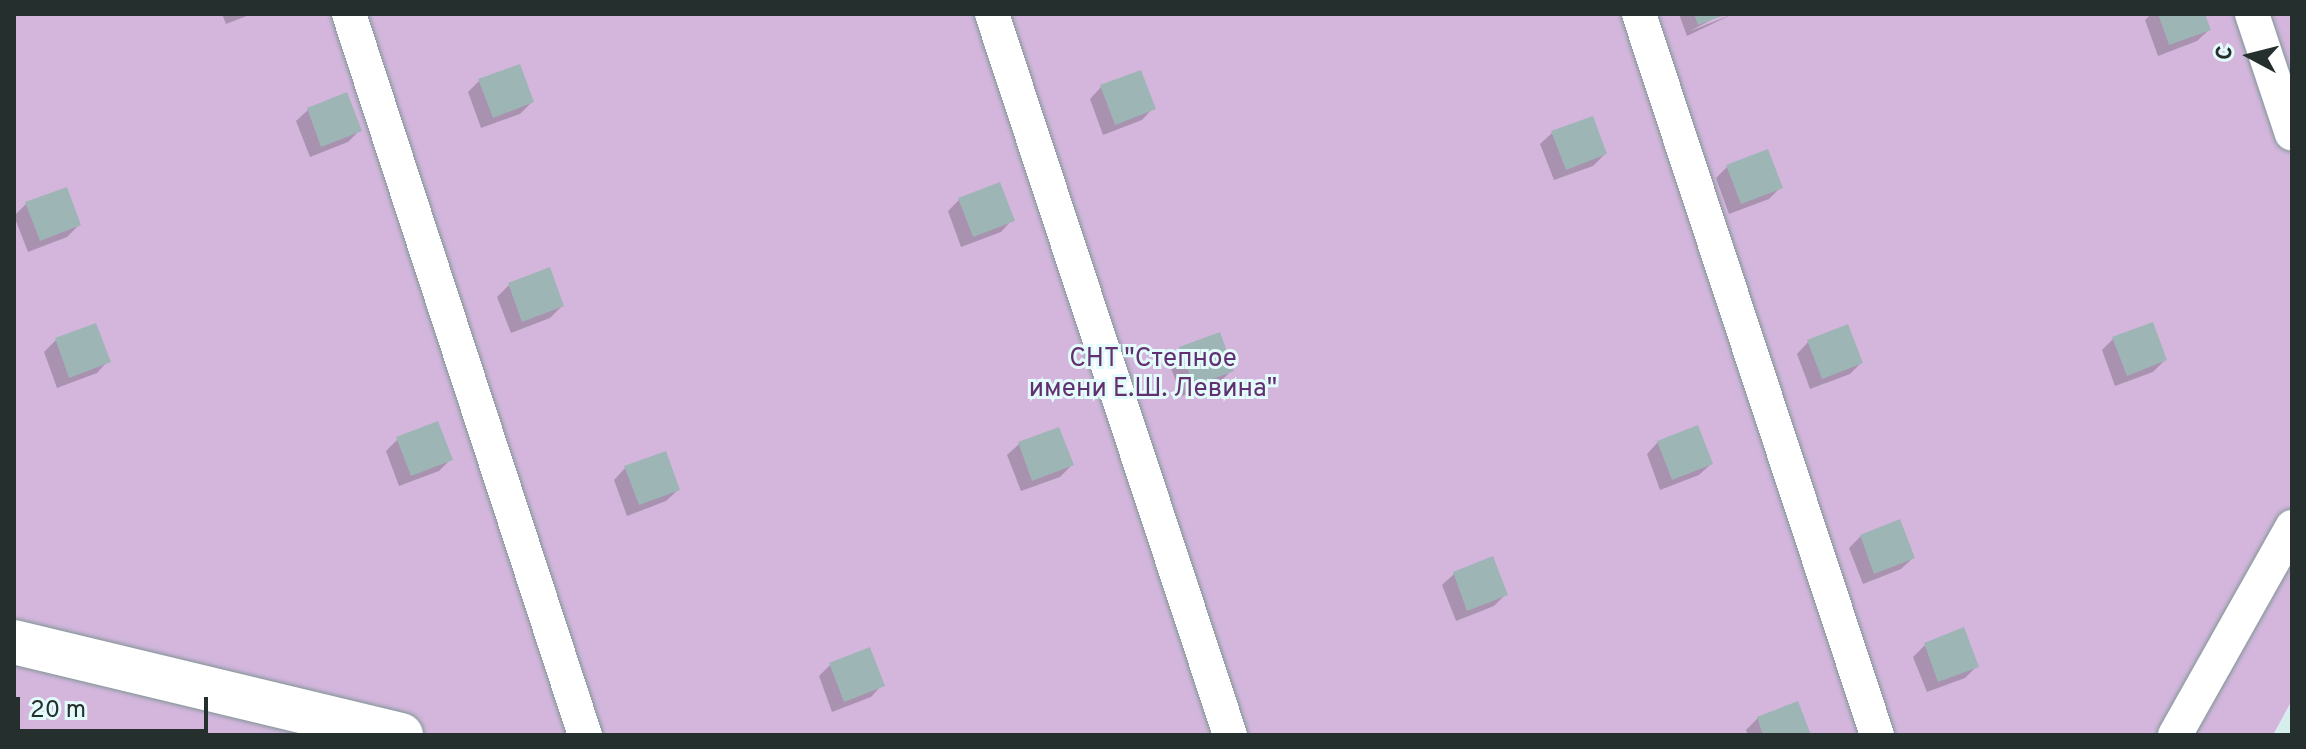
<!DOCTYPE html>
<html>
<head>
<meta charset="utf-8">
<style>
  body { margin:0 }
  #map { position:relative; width:2306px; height:749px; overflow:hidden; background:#d6eeee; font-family:Overpass,sans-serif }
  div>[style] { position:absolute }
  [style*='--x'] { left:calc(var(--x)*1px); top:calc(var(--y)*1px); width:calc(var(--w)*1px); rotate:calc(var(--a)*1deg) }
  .green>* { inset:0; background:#d4b6dd }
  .shadow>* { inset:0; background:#0003 }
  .building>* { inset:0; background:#9eb5b5 }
  .roads { filter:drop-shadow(0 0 2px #7e9594) drop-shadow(0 0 2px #7e9594) }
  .lane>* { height:34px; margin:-17px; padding:0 17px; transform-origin:17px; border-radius:17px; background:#fff }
  .street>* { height:44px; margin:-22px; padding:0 22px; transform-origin:22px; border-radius:22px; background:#fff }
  span { translate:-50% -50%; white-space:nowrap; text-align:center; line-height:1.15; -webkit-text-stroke:6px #e3fbfb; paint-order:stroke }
  .park-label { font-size:26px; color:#623070 }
  .frame { position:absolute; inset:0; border:16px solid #252f2e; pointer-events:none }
  .north { position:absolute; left:2210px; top:16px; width:80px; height:80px; -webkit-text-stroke:6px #e3fbfb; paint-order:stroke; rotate:277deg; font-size:22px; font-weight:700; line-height:32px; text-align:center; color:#252f2e }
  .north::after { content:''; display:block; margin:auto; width:28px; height:36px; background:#252f2e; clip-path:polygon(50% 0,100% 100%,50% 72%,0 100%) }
  .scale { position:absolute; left:16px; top:697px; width:192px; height:36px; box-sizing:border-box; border:4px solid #252f2e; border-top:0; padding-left:10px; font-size:24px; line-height:28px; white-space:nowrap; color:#252f2e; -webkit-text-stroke:6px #e3fbfb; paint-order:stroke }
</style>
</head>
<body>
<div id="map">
  <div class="green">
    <i style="clip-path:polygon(14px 14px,2292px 14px,2292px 700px,2273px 735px,14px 735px)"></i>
  </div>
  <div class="shadow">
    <i style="clip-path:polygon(222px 14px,252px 14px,226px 24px)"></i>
    <i style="clip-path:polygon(1679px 14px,1722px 14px,1690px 31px,1733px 14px,1687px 36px)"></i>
    <i style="clip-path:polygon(2151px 14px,2203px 14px,2209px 30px,2197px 41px,2158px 56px,2145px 20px)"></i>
    <i style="clip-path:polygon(479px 81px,532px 102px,520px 114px,481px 128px,468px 92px)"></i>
    <i style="clip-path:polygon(1101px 87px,1153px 108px,1142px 120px,1103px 135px,1090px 99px)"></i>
    <i style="clip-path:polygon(308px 110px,360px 130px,348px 142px,310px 157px,296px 121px)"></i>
    <i style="clip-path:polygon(1552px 133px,1605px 154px,1593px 166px,1554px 180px,1540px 144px)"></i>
    <i style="clip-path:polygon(1728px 166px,1780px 188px,1769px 199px,1729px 214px,1716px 178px)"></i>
    <i style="clip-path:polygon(960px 199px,1012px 220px,1001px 232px,961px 247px,948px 211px)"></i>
    <i style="clip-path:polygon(26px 204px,79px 225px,67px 237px,28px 252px,14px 216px)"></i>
    <i style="clip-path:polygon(509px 285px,562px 306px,550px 318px,511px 333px,497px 297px)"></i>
    <i style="clip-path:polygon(95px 326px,108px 361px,97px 373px,57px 388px,44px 352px,56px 340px)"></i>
    <i style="clip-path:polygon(2113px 339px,2165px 360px,2153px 372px,2115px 386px,2102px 350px)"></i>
    <i style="clip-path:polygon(1808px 342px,1861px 363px,1850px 374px,1810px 389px,1797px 354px)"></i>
    <i style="clip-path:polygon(1180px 349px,1232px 370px,1220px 382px,1182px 396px,1168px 361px)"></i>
    <i style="clip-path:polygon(398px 439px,450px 460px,439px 471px,399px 486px,386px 451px)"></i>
    <i style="clip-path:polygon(1658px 442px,1711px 464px,1699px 475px,1660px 490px,1647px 454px)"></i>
    <i style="clip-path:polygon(1019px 444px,1072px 465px,1060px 477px,1021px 491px,1007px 455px)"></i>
    <i style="clip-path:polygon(625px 468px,678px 490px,666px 501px,627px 516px,614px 480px)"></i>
    <i style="clip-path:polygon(1861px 536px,1913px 558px,1901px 569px,1863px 584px,1849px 548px)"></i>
    <i style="clip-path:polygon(1454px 574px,1506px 594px,1494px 606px,1456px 621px,1442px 585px)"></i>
    <i style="clip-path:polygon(1925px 645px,1977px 666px,1965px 678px,1927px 692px,1913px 657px)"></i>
    <i style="clip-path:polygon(830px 665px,882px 685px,871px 697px,832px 712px,819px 676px)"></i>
    <i style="clip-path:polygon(1758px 718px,1809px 735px,1748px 735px,1746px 730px)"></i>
  </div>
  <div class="building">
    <i style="clip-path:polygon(1694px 14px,1727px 14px,1698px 25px)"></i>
    <i style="clip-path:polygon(2158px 14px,2205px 14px,2211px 30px,2169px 45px)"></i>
    <i style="clip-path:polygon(520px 64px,534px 102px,493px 118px,478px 79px)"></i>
    <i style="clip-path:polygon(1141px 70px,1156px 109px,1115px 125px,1100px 85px)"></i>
    <i style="clip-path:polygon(347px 92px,362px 131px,321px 147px,307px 108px)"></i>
    <i style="clip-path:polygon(1593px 116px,1607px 154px,1566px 170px,1551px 131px)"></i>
    <i style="clip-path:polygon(1768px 149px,1783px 188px,1741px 204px,1726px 165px)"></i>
    <i style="clip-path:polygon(1000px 182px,1015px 221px,973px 237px,958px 198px)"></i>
    <i style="clip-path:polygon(67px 187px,81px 225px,40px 241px,25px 202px)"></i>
    <i style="clip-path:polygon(550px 267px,564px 306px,522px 322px,508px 283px)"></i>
    <i style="clip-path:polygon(2153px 322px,2167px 360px,2127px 376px,2112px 337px)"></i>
    <i style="clip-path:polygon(96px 323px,111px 362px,69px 378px,55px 338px)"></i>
    <i style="clip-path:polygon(1848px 324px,1863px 363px,1822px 379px,1807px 340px)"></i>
    <i style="clip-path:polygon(1220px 332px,1234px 371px,1194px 386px,1179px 347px)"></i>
    <i style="clip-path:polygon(438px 421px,453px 460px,411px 476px,396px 437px)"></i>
    <i style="clip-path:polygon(1698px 425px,1713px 464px,1672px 480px,1657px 441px)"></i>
    <i style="clip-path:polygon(1059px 427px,1074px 465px,1032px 481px,1018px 442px)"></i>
    <i style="clip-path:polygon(666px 451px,680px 490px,639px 505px,624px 466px)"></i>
    <i style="clip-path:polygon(1900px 519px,1915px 558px,1874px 574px,1860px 535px)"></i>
    <i style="clip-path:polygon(1493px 556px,1508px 595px,1467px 611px,1453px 572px)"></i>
    <i style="clip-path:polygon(1964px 627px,1979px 667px,1938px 682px,1924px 643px)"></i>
    <i style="clip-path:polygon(870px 647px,885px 686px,844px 702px,829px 663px)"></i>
    <i style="clip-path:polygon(1798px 701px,1811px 735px,1763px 735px,1757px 717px)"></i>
  </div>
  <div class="roads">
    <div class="lane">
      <i style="--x:349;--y:14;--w:759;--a:71.88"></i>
      <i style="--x:992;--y:14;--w:759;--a:71.73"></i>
      <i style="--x:1639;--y:14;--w:759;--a:71.73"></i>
      <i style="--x:2252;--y:14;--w:126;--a:71.6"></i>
      <i style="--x:2175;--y:735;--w:239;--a:-60.6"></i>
    </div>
    <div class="street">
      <i style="--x:14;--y:642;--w:398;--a:13.5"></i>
    </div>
  </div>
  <div class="park-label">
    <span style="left:1153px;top:375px">СНТ "Степное<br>имени Е.Ш. Левина"</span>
  </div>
  <div class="frame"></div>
  <div class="north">С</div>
  <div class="scale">20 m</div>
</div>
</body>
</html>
